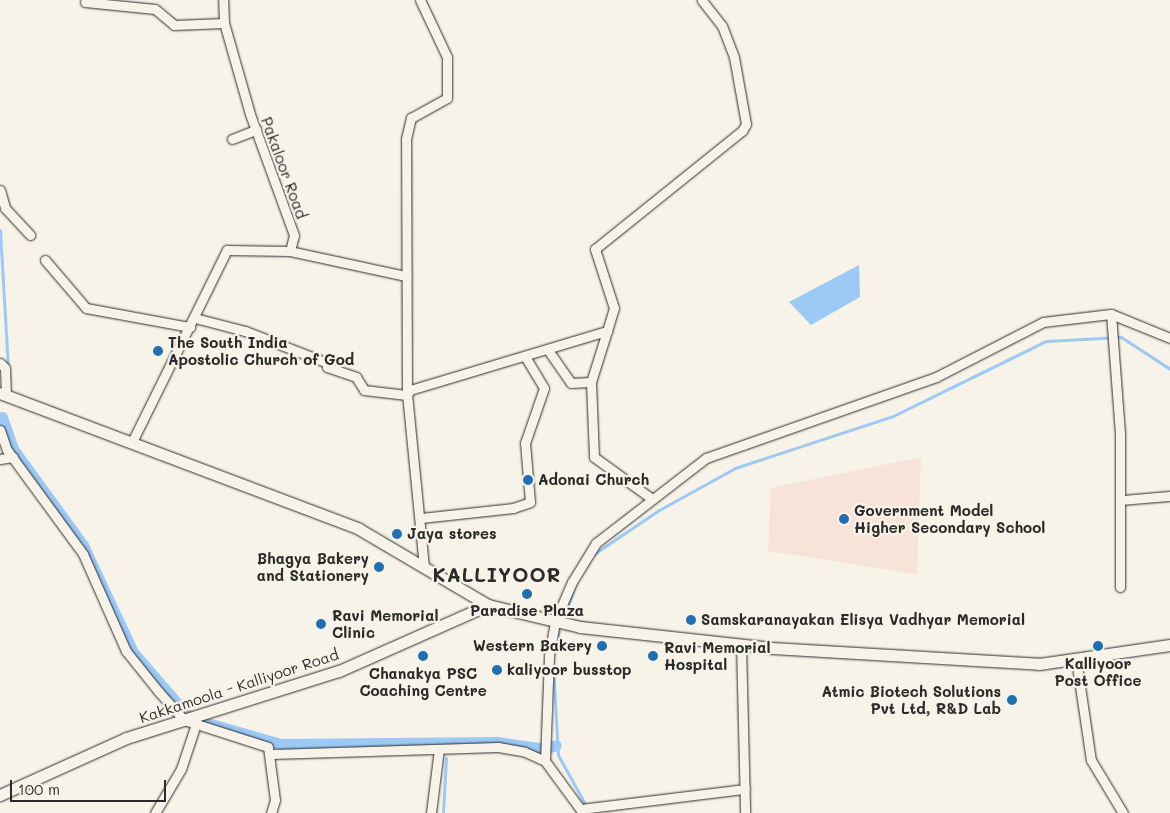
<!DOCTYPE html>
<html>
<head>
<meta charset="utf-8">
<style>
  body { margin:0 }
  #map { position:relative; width:1170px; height:813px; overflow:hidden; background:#f7f3e8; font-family:Mali,sans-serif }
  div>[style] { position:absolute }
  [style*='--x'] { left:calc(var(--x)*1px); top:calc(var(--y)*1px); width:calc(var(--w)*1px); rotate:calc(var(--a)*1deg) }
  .built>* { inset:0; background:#f8e3d8 }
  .water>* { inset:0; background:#9cc9f6 }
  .stream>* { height:3px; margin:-1.5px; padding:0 1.5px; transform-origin:1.5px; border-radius:1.5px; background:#9cc9f6 }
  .canal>* { height:11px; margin:-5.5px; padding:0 5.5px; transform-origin:5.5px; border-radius:5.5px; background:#9cc9f6 }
  .roads { filter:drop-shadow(0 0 1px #2b2b2b) drop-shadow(0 0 1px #2b2b2b) }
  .street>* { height:9px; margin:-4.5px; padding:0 4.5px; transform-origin:4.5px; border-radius:4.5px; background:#f7f3e8 }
  .secondary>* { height:11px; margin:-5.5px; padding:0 5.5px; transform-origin:5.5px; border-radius:5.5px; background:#f7f3e8 }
  .dots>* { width:14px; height:14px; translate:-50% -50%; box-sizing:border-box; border:2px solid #f7f3e8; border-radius:50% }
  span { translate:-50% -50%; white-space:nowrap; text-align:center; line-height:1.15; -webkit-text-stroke:4.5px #f7f3e8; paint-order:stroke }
  .street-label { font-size:15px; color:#2b2b2b }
  .poi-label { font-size:15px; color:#2b2b2b; font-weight:700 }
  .left { translate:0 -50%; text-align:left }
  .right { translate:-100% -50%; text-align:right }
  .district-label { font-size:20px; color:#2b2b2b; font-weight:700; letter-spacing:1px }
  .scale { position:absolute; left:10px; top:780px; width:156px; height:22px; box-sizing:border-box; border:2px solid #2b2b2b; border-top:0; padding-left:6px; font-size:15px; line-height:18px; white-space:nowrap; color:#2b2b2b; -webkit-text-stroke:4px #f7f3e8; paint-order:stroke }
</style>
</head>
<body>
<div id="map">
  <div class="built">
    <i style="clip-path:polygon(921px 457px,917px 574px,768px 551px,771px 488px)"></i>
  </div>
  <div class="water">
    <i style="clip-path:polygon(859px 265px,860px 297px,811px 325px,789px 302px)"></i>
  </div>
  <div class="stream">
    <i style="--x:0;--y:230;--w:139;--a:86.7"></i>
    <i style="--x:591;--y:556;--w:82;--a:-34.1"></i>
    <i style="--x:659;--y:510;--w:87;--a:-28.9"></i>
    <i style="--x:735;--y:468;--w:166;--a:-18.2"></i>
    <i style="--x:893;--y:416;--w:170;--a:-26.1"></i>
    <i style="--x:1046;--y:341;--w:75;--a:-3.1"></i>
    <i style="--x:1121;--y:337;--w:59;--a:33.1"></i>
    <i style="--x:565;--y:614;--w:34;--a:-71"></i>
    <i style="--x:556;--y:640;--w:9;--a:-72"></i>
    <i style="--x:553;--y:666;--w:89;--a:86.8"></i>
    <i style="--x:558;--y:755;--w:66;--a:61.1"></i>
    <i style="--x:446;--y:742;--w:1;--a:90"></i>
    <i style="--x:443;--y:813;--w:55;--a:-86.9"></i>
  </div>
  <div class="canal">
    <i style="--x:2;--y:417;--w:34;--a:71"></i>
    <i style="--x:13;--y:449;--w:119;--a:53.9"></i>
    <i style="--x:83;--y:545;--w:118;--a:65"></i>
    <i style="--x:133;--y:652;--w:84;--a:49.3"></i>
    <i style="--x:193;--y:719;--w:91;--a:15.9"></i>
    <i style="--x:281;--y:744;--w:216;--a:-0.5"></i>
    <i style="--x:497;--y:742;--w:43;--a:7.9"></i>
    <i style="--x:550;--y:747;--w:6;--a:-18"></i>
  </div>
  <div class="roads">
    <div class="street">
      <i style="--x:85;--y:2;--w:70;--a:5.7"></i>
      <i style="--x:155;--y:9;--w:25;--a:40"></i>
      <i style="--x:174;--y:25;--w:50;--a:-2.3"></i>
      <i style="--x:232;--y:139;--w:26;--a:-21"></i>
      <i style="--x:0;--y:190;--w:19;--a:74"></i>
      <i style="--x:5;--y:208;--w:37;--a:47"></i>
      <i style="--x:290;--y:251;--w:119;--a:12.2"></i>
      <i style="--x:45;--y:260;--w:63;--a:49.5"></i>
      <i style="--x:86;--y:308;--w:106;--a:10.4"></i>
      <i style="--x:1111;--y:314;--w:120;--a:85.7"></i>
      <i style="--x:1120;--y:434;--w:153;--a:90"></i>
      <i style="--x:195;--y:318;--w:52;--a:14.6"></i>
      <i style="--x:245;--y:331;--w:91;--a:21.2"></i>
      <i style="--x:330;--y:364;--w:4;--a:135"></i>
      <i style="--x:327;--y:367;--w:31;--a:19"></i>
      <i style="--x:356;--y:377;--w:15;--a:58"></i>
      <i style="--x:364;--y:390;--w:43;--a:6.6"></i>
      <i style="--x:407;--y:395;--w:256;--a:-90.2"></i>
      <i style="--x:406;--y:139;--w:22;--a:-77"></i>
      <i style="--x:411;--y:118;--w:41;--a:-29.1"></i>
      <i style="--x:447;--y:98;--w:41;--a:-90"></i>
      <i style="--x:447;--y:57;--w:63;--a:-115.3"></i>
      <i style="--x:607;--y:331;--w:53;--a:107.4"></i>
      <i style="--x:591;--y:382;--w:75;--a:87.7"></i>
      <i style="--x:594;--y:457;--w:72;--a:35.9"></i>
      <i style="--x:548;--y:350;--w:40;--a:55.1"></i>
      <i style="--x:571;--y:383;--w:20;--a:-3"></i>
      <i style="--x:0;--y:363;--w:7;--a:45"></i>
      <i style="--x:5;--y:368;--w:27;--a:88"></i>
      <i style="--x:0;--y:430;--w:21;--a:71"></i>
      <i style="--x:7;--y:450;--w:129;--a:53.8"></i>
      <i style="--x:83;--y:554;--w:106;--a:66.1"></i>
      <i style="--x:126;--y:651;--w:51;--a:51.3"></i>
      <i style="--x:158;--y:691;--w:39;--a:48"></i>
      <i style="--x:184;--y:720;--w:88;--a:17.8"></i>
      <i style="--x:268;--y:747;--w:53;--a:82.5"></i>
      <i style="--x:275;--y:800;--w:14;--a:107"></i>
      <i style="--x:132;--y:442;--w:214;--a:-63.7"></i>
      <i style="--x:227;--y:250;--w:63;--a:0.9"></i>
      <i style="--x:290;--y:251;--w:16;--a:-76"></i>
      <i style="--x:294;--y:235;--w:129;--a:-110"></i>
      <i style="--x:250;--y:114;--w:95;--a:-105.9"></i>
      <i style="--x:224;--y:23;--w:23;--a:-92"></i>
      <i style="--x:0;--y:459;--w:13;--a:-9"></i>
      <i style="--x:1122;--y:500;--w:48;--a:-4.8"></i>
      <i style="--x:421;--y:518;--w:93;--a:-6.2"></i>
      <i style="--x:513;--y:508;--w:18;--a:-19"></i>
      <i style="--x:530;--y:502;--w:59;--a:-94.8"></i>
      <i style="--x:525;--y:443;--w:58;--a:-70.9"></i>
      <i style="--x:544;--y:388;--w:37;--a:-121"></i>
      <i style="--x:424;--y:567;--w:173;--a:-95.6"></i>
      <i style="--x:407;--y:395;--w:6;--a:-59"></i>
      <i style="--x:410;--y:390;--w:206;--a:-16.7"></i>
      <i style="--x:607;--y:331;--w:24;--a:-73"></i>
      <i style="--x:614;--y:308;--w:62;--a:-107.9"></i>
      <i style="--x:595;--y:249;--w:189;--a:-38.8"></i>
      <i style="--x:742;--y:131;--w:8;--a:-60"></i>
      <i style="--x:746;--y:124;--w:68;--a:-100.2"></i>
      <i style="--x:734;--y:57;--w:33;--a:-111"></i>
      <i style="--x:722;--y:26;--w:33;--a:-128"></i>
      <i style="--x:741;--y:644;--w:169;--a:88.6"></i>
      <i style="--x:1076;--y:659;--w:102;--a:81.6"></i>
      <i style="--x:1091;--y:760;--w:62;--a:58.9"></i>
      <i style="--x:272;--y:754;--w:226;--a:-1.8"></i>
      <i style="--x:498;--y:747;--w:27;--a:10"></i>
      <i style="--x:525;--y:752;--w:22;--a:24"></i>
      <i style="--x:545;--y:761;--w:64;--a:53.8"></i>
      <i style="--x:545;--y:761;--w:105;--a:-87.8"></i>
      <i style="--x:549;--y:656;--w:36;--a:-80"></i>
      <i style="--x:555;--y:621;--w:43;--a:-66.4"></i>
      <i style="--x:572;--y:582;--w:46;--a:-58.4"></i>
      <i style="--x:596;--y:543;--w:139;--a:-37.7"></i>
      <i style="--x:706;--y:458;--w:244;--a:-19.4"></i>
      <i style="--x:936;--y:377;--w:120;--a:-27.2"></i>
      <i style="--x:1043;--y:322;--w:68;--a:-6.7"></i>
      <i style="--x:1111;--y:314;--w:64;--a:22.1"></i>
      <i style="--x:581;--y:809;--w:165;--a:-7"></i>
      <i style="--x:155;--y:813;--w:51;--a:-59.4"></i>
      <i style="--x:181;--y:769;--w:47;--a:-71.6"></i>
      <i style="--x:431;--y:813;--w:64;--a:-82.9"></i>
    </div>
    <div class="secondary">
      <i style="--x:0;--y:393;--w:384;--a:20.7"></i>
      <i style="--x:359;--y:529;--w:150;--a:30.5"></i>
      <i style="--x:488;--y:605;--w:95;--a:13.4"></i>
      <i style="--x:580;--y:627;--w:193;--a:6.2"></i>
      <i style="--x:772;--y:648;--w:267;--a:3.4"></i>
      <i style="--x:1039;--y:664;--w:132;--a:-8.3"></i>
      <i style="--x:0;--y:795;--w:138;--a:-24.3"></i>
      <i style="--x:126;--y:738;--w:223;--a:-17.5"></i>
      <i style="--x:339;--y:671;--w:163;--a:-23.9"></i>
    </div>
  </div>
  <div class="dots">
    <i style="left:158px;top:351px;background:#1f6fb2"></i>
    <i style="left:528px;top:480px;background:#1f6fb2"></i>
    <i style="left:844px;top:519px;background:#1f6fb2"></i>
    <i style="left:397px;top:534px;background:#1f6fb2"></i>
    <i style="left:379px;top:567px;background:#1f6fb2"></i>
    <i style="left:527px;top:594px;background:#1f6fb2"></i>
    <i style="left:691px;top:620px;background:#1f6fb2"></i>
    <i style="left:321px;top:624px;background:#1f6fb2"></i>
    <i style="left:602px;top:646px;background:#1f6fb2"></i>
    <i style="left:1098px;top:646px;background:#1f6fb2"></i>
    <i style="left:423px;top:656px;background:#1f6fb2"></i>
    <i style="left:653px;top:656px;background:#1f6fb2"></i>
    <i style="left:497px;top:670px;background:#1f6fb2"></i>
    <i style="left:1012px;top:700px;background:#1f6fb2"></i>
  </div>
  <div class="street-label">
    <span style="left:284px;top:168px;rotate:70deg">Pakaloor Road</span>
    <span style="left:239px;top:686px;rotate:-18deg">Kakkamoola - Kalliyoor Road</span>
  </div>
  <div class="poi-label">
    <span class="left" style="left:168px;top:351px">The South India<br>Apostolic Church of God</span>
    <span class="left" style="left:538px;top:480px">Adonai Church</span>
    <span class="left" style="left:854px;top:519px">Government Model<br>Higher Secondary School</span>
    <span class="left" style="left:407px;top:534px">Jaya stores</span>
    <span class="right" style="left:369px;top:567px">Bhagya Bakery<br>and Stationery</span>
    <span style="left:527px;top:611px">Paradise Plaza</span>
    <span class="left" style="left:332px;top:624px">Ravi Memorial<br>Clinic</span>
    <span class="left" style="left:701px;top:620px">Samskaranayakan Elisya Vadhyar Memorial</span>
    <span class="right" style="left:592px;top:646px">Western Bakery</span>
    <span class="left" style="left:664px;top:656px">Ravi Memorial<br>Hospital</span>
    <span style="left:1098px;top:672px">Kalliyoor<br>Post Office</span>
    <span class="left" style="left:507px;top:670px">kaliyoor busstop</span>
    <span style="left:423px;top:682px">Chanakya PSC<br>Coaching Centre</span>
    <span class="right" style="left:1001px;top:700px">Atmic Biotech Solutions<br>Pvt Ltd, R&amp;D Lab</span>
  </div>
  <div class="district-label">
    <span style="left:497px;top:574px">KALLIYOOR</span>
  </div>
  <div class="scale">100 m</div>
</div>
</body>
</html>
